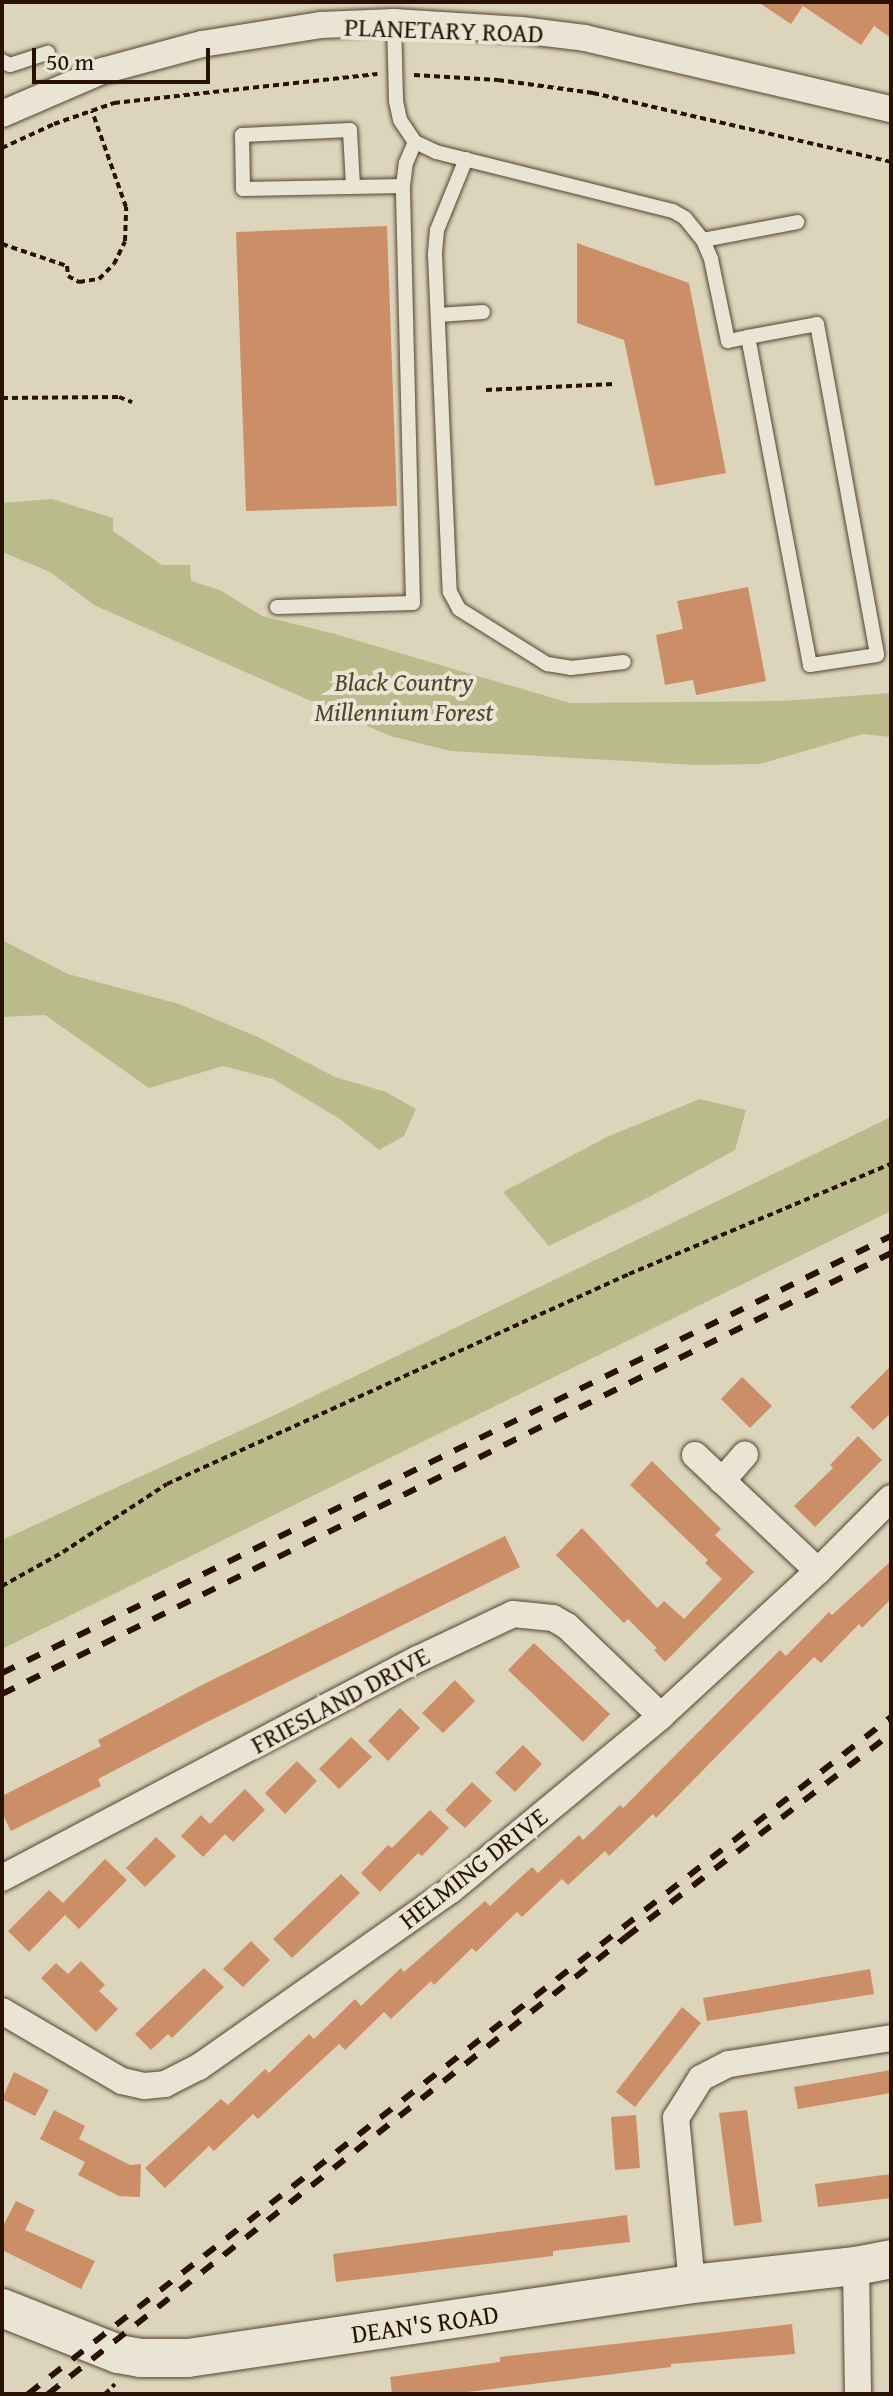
<!DOCTYPE html>
<html>
<head>
<meta charset="utf-8">
<style>
  body { margin:0 }
  #map { position:relative; width:893px; height:2396px; overflow:hidden; background:#ddd5bb; font-family:"Gentium Book Plus",serif }
  div>[style] { position:absolute }
  [style*='--x'] { left:calc(var(--x)*1px); top:calc(var(--y)*1px); width:calc(var(--w)*1px); rotate:calc(var(--a)*1deg) }
  .green>* { inset:0; background:#b9bb8b }
  .building>* { inset:0; background:#cc8e67 }
  .path>* { height:4px; margin-top:-2px; transform-origin:0; background:repeating-linear-gradient(90deg,#291205 0 6px,transparent 0 10px) }
  .roads { filter:drop-shadow(0 0 2px #564332) drop-shadow(0 0 2px #564332) }
  .lane>* { height:14px; margin:-7px; padding:0 7px; transform-origin:7px; border-radius:7px; background:#e9e4d3 }
  .street>* { height:26px; margin:-13px; padding:0 13px; transform-origin:13px; border-radius:13px; background:#e9e4d3 }
  .secondary>* { height:38px; margin:-19px; padding:0 19px; transform-origin:19px; border-radius:19px; background:#e9e4d3 }
  .rail>* { height:6px; margin-top:-3px; transform-origin:0; background:repeating-linear-gradient(90deg,#291205 0 14px,transparent 0 28px) }
  span { translate:-50% -50%; white-space:nowrap; text-align:center; line-height:1.15; -webkit-text-stroke:8px #e9e4d3; paint-order:stroke }
  .street-label { font-size:26px; color:#291205 }
  .park-label { font-size:26px; color:#54452d; font-style:italic }
  .frame { position:absolute; inset:0; border:4px solid #291205; pointer-events:none }
  .scale { position:absolute; left:32px; top:48px; width:178px; height:36px; box-sizing:border-box; border:4px solid #291205; border-top:0; padding-left:10px; font-size:24px; line-height:28px; white-space:nowrap; color:#291205; -webkit-text-stroke:6px #e9e4d3; paint-order:stroke }
</style>
</head>
<body>
<div id="map">
  <div class="green">
    <i style="clip-path:polygon(52px 499px,113px 518px,113px 531px,162px 565px,190px 565px,191px 581px,220px 590px,262px 616px,335px 634px,570px 703px,783px 701px,891px 693px,891px 737px,863px 734px,760px 764px,697px 765px,450px 751px,390px 736px,94px 605px,50px 572px,2px 552px,2px 503px)"></i>
    <i style="clip-path:polygon(2px 940px,68px 974px,179px 1004px,258px 1037px,335px 1077px,386px 1092px,416px 1109px,404px 1136px,379px 1150px,340px 1119px,273px 1079px,223px 1066px,149px 1088px,45px 1015px,2px 1017px)"></i>
    <i style="clip-path:polygon(700px 1099px,746px 1110px,735px 1150px,653px 1195px,549px 1246px,503px 1192px,609px 1136px)"></i>
    <i style="clip-path:polygon(891px 1117px,891px 1211px,2px 1649px,2px 1540px,281px 1412px)"></i>
  </div>
  <div class="building">
    <i style="clip-path:polygon(758px 2px,891px 2px,891px 38px,874px 26px,861px 45px,803px 6px,791px 24px)"></i>
    <i style="clip-path:polygon(387px 226px,397px 506px,246px 511px,236px 232px)"></i>
    <i style="clip-path:polygon(577px 243px,689px 283px,726px 473px,655px 486px,624px 340px,577px 323px)"></i>
    <i style="clip-path:polygon(748px 587px,766px 681px,696px 695px,693px 680px,665px 685px,656px 635px,683px 629px,677px 601px)"></i>
    <i style="clip-path:polygon(891px 1366px,891px 1413px,873px 1430px,850px 1407px)"></i>
    <i style="clip-path:polygon(742px 1377px,772px 1406px,750px 1428px,721px 1399px)"></i>
    <i style="clip-path:polygon(858px 1436px,882px 1460px,815px 1527px,794px 1506px,833px 1468px,830px 1465px)"></i>
    <i style="clip-path:polygon(652px 1461px,721px 1529px,715px 1535px,754px 1572px,665px 1662px,654px 1650px,657px 1648px,628px 1619px,624px 1623px,556px 1555px,582px 1528px,657px 1608px,664px 1601px,684px 1619px,722px 1579px,705px 1563px,708px 1560px,630px 1485px)"></i>
    <i style="clip-path:polygon(505px 1536px,520px 1567px,203px 1724px,98px 1779px,101px 1786px,11px 1831px,2px 1813px,2px 1796px,101px 1746px,98px 1740px,202px 1685px)"></i>
    <i style="clip-path:polygon(891px 1561px,891px 1599px,862px 1628px,859px 1624px,821px 1663px,814px 1657px,656px 1818px,653px 1814px,609px 1856px,605px 1851px,568px 1885px,562px 1879px,522px 1917px,517px 1912px,476px 1952px,472px 1948px,434px 1985px,431px 1981px,391px 2019px,384px 2012px,345px 2050px,339px 2044px,258px 2119px,253px 2114px,214px 2151px,209px 2146px,165px 2188px,145px 2168px,221px 2099px,228px 2105px,265px 2069px,269px 2073px,309px 2034px,314px 2039px,355px 1999px,361px 2006px,401px 1968px,404px 1972px,485px 1901px,490px 1906px,532px 1867px,538px 1873px,579px 1835px,583px 1840px,620px 1805px,623px 1808px,780px 1650px,786px 1656px,829px 1612px,832px 1615px)"></i>
    <i style="clip-path:polygon(534px 1643px,610px 1714px,583px 1742px,508px 1670px)"></i>
    <i style="clip-path:polygon(455px 1680px,475px 1701px,443px 1733px,422px 1713px)"></i>
    <i style="clip-path:polygon(400px 1708px,420px 1728px,388px 1761px,368px 1741px)"></i>
    <i style="clip-path:polygon(351px 1737px,372px 1757px,339px 1789px,319px 1769px)"></i>
    <i style="clip-path:polygon(523px 1745px,542px 1764px,515px 1792px,495px 1773px)"></i>
    <i style="clip-path:polygon(297px 1761px,317px 1781px,285px 1814px,265px 1793px)"></i>
    <i style="clip-path:polygon(472px 1782px,492px 1801px,465px 1828px,445px 1810px)"></i>
    <i style="clip-path:polygon(245px 1789px,265px 1810px,233px 1842px,225px 1834px,203px 1857px,181px 1836px,201px 1815px,210px 1824px)"></i>
    <i style="clip-path:polygon(430px 1810px,449px 1828px,422px 1856px,418px 1853px,380px 1892px,361px 1873px,388px 1845px,392px 1848px)"></i>
    <i style="clip-path:polygon(156px 1837px,176px 1856px,145px 1887px,126px 1868px)"></i>
    <i style="clip-path:polygon(105px 1859px,127px 1880px,79px 1929px,65px 1915px,29px 1952px,8px 1931px,49px 1890px,63px 1903px)"></i>
    <i style="clip-path:polygon(341px 1874px,360px 1893px,292px 1958px,273px 1939px)"></i>
    <i style="clip-path:polygon(251px 1941px,270px 1960px,243px 1987px,223px 1969px)"></i>
    <i style="clip-path:polygon(81px 1961px,105px 1985px,99px 1991px,118px 2009px,96px 2032px,41px 1978px,56px 1963px,68px 1974px)"></i>
    <i style="clip-path:polygon(204px 1968px,224px 1987px,172px 2038px,168px 2034px,151px 2050px,135px 2034px)"></i>
    <i style="clip-path:polygon(870px 1969px,874px 1994px,707px 2021px,703px 1998px)"></i>
    <i style="clip-path:polygon(682px 2007px,701px 2023px,635px 2107px,616px 2092px)"></i>
    <i style="clip-path:polygon(891px 2070px,891px 2093px,798px 2109px,794px 2087px)"></i>
    <i style="clip-path:polygon(14px 2072px,49px 2090px,35px 2116px,2px 2099px)"></i>
    <i style="clip-path:polygon(54px 2110px,85px 2126px,79px 2139px,130px 2165px,141px 2164px,140px 2197px,119px 2196px,78px 2175px,85px 2162px,40px 2139px)"></i>
    <i style="clip-path:polygon(747px 2110px,762px 2222px,734px 2226px,719px 2113px)"></i>
    <i style="clip-path:polygon(636px 2115px,640px 2168px,615px 2170px,611px 2117px)"></i>
    <i style="clip-path:polygon(891px 2174px,891px 2198px,818px 2207px,815px 2184px)"></i>
    <i style="clip-path:polygon(16px 2201px,35px 2210px,25px 2230px,95px 2261px,81px 2289px,2px 2250px,2px 2228px)"></i>
    <i style="clip-path:polygon(627px 2215px,630px 2242px,553px 2251px,553px 2256px,336px 2282px,333px 2254px)"></i>
    <i style="clip-path:polygon(792px 2324px,795px 2354px,671px 2364px,671px 2367px,451px 2394px,392px 2394px,390px 2377px,500px 2362px,500px 2357px)"></i>
  </div>
  <div class="path">
    <i style="--x:414;--y:75;--w:84;--a:3.4"></i>
    <i style="--x:498;--y:80;--w:96;--a:7.8"></i>
    <i style="--x:593;--y:93;--w:306;--a:13"></i>
    <i style="--x:2;--y:148;--w:57;--a:-24.8"></i>
    <i style="--x:54;--y:124;--w:64;--a:-19.3"></i>
    <i style="--x:114;--y:103;--w:265;--a:-6.3"></i>
    <i style="--x:2;--y:244;--w:69;--a:18.7"></i>
    <i style="--x:67;--y:266;--w:10;--a:84"></i>
    <i style="--x:68;--y:276;--w:13;--a:29"></i>
    <i style="--x:79;--y:282;--w:20;--a:-9"></i>
    <i style="--x:99;--y:279;--w:21;--a:-45"></i>
    <i style="--x:114;--y:264;--w:25;--a:-64"></i>
    <i style="--x:125;--y:241;--w:34;--a:-88"></i>
    <i style="--x:126;--y:207;--w:102;--a:-109.5"></i>
    <i style="--x:486;--y:390;--w:128;--a:-2.7"></i>
    <i style="--x:2;--y:398;--w:117;--a:-0.5"></i>
    <i style="--x:119;--y:397;--w:14;--a:21"></i>
    <i style="--x:2;--y:1586;--w:70;--a:-29.1"></i>
    <i style="--x:63;--y:1552;--w:124;--a:-33.2"></i>
    <i style="--x:167;--y:1484;--w:507;--a:-24.44"></i>
    <i style="--x:629;--y:1274;--w:284;--a:-22.8"></i>
    <i style="--x:105;--y:2394;--w:14;--a:-45"></i>
  </div>
  <div class="roads">
    <div class="lane">
      <i style="--x:394;--y:22;--w:79;--a:88.5"></i>
      <i style="--x:396;--y:101;--w:19;--a:78"></i>
      <i style="--x:400;--y:120;--w:27;--a:56"></i>
      <i style="--x:415;--y:142;--w:23;--a:25"></i>
      <i style="--x:436;--y:152;--w:244;--a:14"></i>
      <i style="--x:673;--y:211;--w:14;--a:30"></i>
      <i style="--x:685;--y:218;--w:28;--a:51"></i>
      <i style="--x:703;--y:240;--w:21;--a:67"></i>
      <i style="--x:711;--y:259;--w:84;--a:78.3"></i>
      <i style="--x:728;--y:341;--w:20;--a:-11"></i>
      <i style="--x:748;--y:337;--w:70;--a:-10.7"></i>
      <i style="--x:817;--y:324;--w:336;--a:79.7"></i>
      <i style="--x:877;--y:655;--w:68;--a:171.5"></i>
      <i style="--x:810;--y:665;--w:334;--a:-100.7"></i>
      <i style="--x:2;--y:61;--w:9;--a:27"></i>
      <i style="--x:10;--y:65;--w:40;--a:-18"></i>
      <i style="--x:466;--y:159;--w:77;--a:112.2"></i>
      <i style="--x:437;--y:230;--w:25;--a:95"></i>
      <i style="--x:435;--y:255;--w:337;--a:87.5"></i>
      <i style="--x:450;--y:592;--w:19;--a:62"></i>
      <i style="--x:459;--y:609;--w:104;--a:32"></i>
      <i style="--x:547;--y:664;--w:24;--a:9"></i>
      <i style="--x:571;--y:668;--w:53;--a:-6.5"></i>
      <i style="--x:353;--y:186;--w:56;--a:-93.1"></i>
      <i style="--x:350;--y:130;--w:108;--a:177.3"></i>
      <i style="--x:242;--y:135;--w:54;--a:88.9"></i>
      <i style="--x:243;--y:189;--w:160;--a:-1.1"></i>
      <i style="--x:703;--y:240;--w:96;--a:-10.8"></i>
      <i style="--x:438;--y:315;--w:45;--a:-3.8"></i>
      <i style="--x:277;--y:607;--w:136;--a:-1.7"></i>
      <i style="--x:413;--y:603;--w:417;--a:-91.4"></i>
      <i style="--x:403;--y:186;--w:23;--a:-83"></i>
      <i style="--x:406;--y:163;--w:23;--a:-67"></i>
    </div>
    <div class="street">
      <i style="--x:2;--y:114;--w:109;--a:-23.3"></i>
      <i style="--x:102;--y:71;--w:104;--a:-15.1"></i>
      <i style="--x:202;--y:44;--w:121;--a:-9.1"></i>
      <i style="--x:321;--y:25;--w:73;--a:-2.4"></i>
      <i style="--x:394;--y:22;--w:127;--a:3.6"></i>
      <i style="--x:521;--y:30;--w:64;--a:7.1"></i>
      <i style="--x:585;--y:38;--w:314;--a:13.1"></i>
      <i style="--x:695;--y:1455;--w:169;--a:43.3"></i>
      <i style="--x:722;--y:1481;--w:35;--a:-49"></i>
      <i style="--x:2;--y:1878;--w:470;--a:-27.8"></i>
      <i style="--x:418;--y:1659;--w:105;--a:-25.3"></i>
      <i style="--x:513;--y:1614;--w:40;--a:5.7"></i>
      <i style="--x:553;--y:1618;--w:16;--a:30"></i>
      <i style="--x:567;--y:1626;--w:130;--a:43.8"></i>
      <i style="--x:2;--y:2011;--w:139;--a:30.3"></i>
      <i style="--x:122;--y:2081;--w:23;--a:13"></i>
      <i style="--x:144;--y:2086;--w:21;--a:-5"></i>
      <i style="--x:165;--y:2084;--w:38;--a:-27"></i>
      <i style="--x:199;--y:2067;--w:308;--a:-35.1"></i>
      <i style="--x:451;--y:1890;--w:273;--a:-39.6"></i>
      <i style="--x:661;--y:1716;--w:214;--a:-42.7"></i>
      <i style="--x:818;--y:1571;--w:103;--a:-45"></i>
      <i style="--x:856;--y:2266;--w:128;--a:89.1"></i>
      <i style="--x:692;--y:2284;--w:167;--a:-95.5"></i>
      <i style="--x:676;--y:2118;--w:47;--a:-58"></i>
      <i style="--x:701;--y:2078;--w:31;--a:-27"></i>
      <i style="--x:729;--y:2064;--w:164;--a:-9.1"></i>
    </div>
    <div class="secondary">
      <i style="--x:2;--y:2308;--w:125;--a:21.6"></i>
      <i style="--x:118;--y:2354;--w:22;--a:10"></i>
      <i style="--x:140;--y:2358;--w:48;--a:0"></i>
      <i style="--x:188;--y:2358;--w:509;--a:-8.35"></i>
      <i style="--x:692;--y:2284;--w:165;--a:-6.3"></i>
      <i style="--x:856;--y:2266;--w:36;--a:-11"></i>
    </div>
  </div>
  <div class="rail">
    <i style="--x:2;--y:1673;--w:991;--a:-26.18"></i>
    <i style="--x:2;--y:1694;--w:992;--a:-26.38"></i>
    <i style="--x:28;--y:2394;--w:1097;--a:-38.11"></i>
    <i style="--x:48;--y:2394;--w:737;--a:-38.33"></i>
    <i style="--x:626;--y:1937;--w:334;--a:-37.5"></i>
  </div>
  <div class="street-label">
    <span style="left:444px;top:30px;rotate:2deg">PLANETARY ROAD</span>
    <span style="left:340px;top:1700px;rotate:-28deg">FRIESLAND DRIVE</span>
    <span style="left:473px;top:1868px;rotate:-38deg">HELMING DRIVE</span>
    <span style="left:425px;top:2324px;rotate:-8deg">DEAN'S ROAD</span>
  </div>
  <div class="park-label">
    <span style="left:404px;top:697px">Black Country<br>Millennium Forest</span>
  </div>
  <div class="frame"></div>
  <div class="scale">50 m</div>
</div>
</body>
</html>
